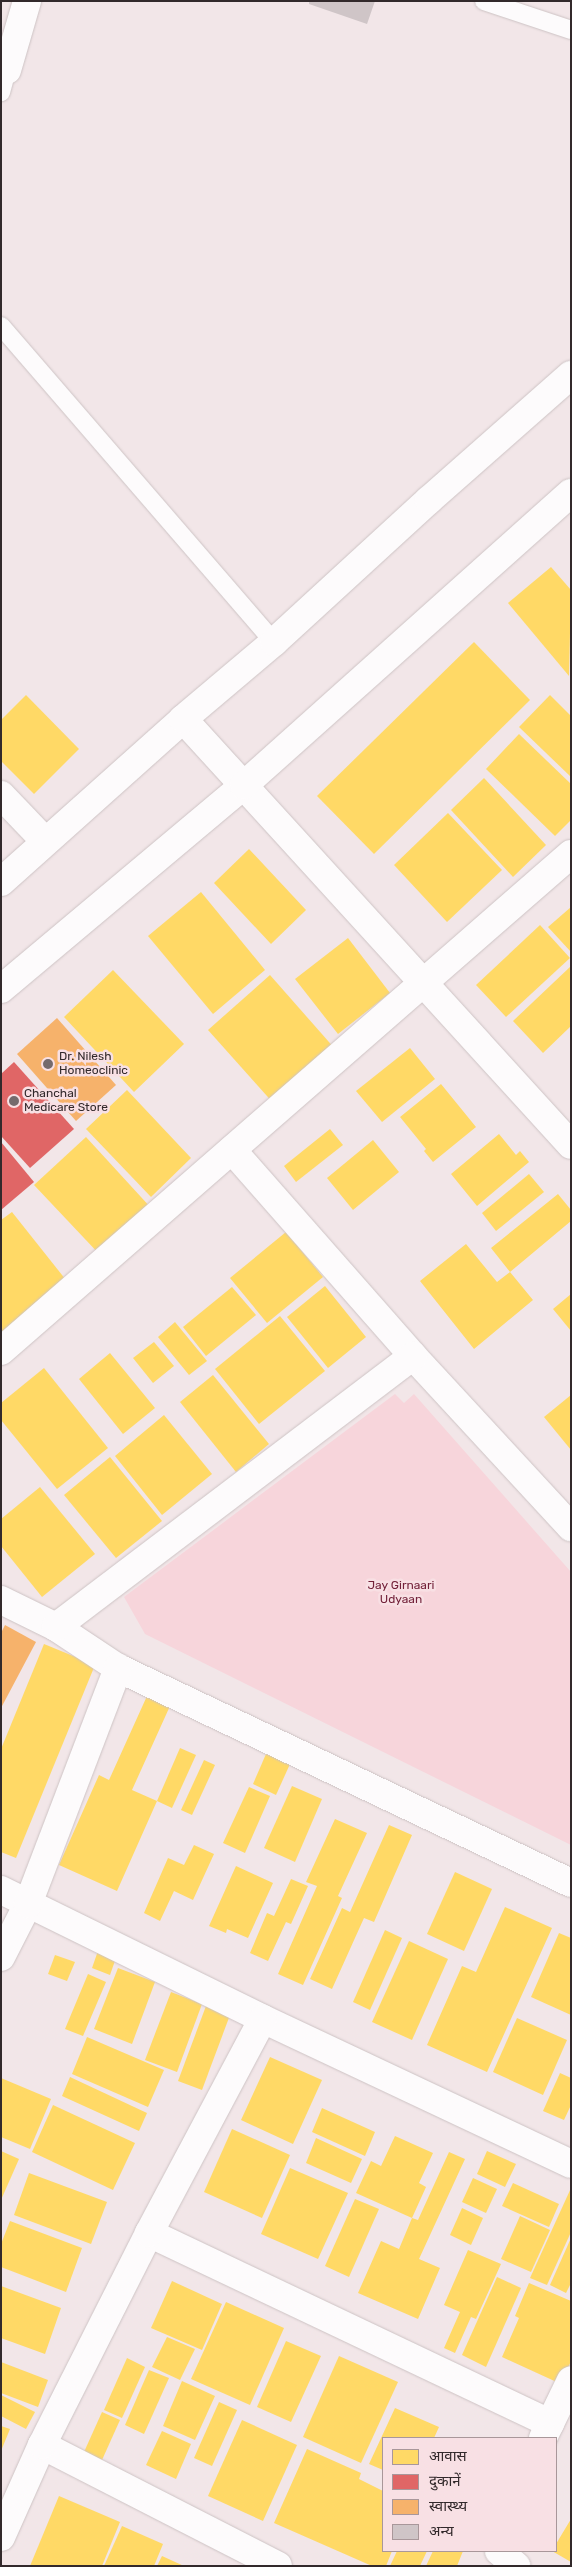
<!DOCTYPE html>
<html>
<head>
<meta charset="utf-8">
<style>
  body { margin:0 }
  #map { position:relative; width:572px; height:2567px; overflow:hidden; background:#f2e6e8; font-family:Rubik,"Noto Sans Devanagari",sans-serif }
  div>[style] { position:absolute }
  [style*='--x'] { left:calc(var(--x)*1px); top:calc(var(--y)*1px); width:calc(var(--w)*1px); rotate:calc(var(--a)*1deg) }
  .green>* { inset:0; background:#f7d5db }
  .homes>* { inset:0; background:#ffd966 }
  .shops>* { inset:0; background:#e06666 }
  .health>* { inset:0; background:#f6b26b }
  .building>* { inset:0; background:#cfc5c7 }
  .roads { filter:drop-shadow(0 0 1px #cdc3c4) drop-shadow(0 0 1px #cdc3c4) }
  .lane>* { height:18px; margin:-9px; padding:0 9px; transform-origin:9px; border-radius:9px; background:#fdfbfc }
  .street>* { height:28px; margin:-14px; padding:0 14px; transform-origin:14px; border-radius:14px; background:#fdfbfc }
  .secondary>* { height:28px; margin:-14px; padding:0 14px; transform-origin:14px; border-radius:14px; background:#fdfbfc }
  .dots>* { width:14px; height:14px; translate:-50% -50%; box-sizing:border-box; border:2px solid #f8e0e4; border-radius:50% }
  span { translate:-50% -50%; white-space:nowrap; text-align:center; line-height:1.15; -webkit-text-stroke:5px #f8e0e4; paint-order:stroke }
  .poi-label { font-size:12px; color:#32292b }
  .left { translate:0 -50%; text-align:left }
  .park-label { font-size:12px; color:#73223a }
  .frame { position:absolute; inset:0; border:2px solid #32292b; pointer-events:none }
  .legend { position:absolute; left:382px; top:2437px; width:175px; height:115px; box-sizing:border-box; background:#f8e0e4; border:1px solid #a9979a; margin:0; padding:6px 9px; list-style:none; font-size:15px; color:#32292b }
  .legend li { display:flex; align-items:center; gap:10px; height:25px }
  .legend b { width:25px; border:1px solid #a9979a }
</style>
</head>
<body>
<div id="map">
  <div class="green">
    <i style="clip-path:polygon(395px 1394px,404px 1403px,414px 1394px,571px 1572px,571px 1845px,145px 1634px,124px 1597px)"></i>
  </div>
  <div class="homes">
    <i style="clip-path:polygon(551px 567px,571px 590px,569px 676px,508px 603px)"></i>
    <i style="clip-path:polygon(474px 642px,530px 700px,374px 854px,317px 796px)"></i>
    <i style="clip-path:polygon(26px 695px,79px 749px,34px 794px,1px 761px,1px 720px)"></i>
    <i style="clip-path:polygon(550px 695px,571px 716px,571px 777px,519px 727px)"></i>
    <i style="clip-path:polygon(519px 734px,571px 784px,571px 820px,555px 836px,486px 769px)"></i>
    <i style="clip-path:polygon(484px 778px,546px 845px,513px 877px,451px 810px)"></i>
    <i style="clip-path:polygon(448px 813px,502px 870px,447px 922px,394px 865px)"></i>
    <i style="clip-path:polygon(249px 849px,306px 910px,271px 944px,214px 883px)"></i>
    <i style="clip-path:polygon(201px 892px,265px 970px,213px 1014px,148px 936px)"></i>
    <i style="clip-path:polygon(571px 907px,571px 952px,548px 927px)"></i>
    <i style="clip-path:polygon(540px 925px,570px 958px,506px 1017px,476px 985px)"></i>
    <i style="clip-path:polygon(348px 938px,390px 993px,338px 1034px,295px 979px)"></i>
    <i style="clip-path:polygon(571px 966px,571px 1026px,543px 1053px,513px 1021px)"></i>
    <i style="clip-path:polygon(113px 970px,184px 1044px,134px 1092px,64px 1017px)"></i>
    <i style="clip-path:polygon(270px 975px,336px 1050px,275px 1105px,208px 1030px)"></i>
    <i style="clip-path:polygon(410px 1048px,435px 1079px,382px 1122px,356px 1091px)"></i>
    <i style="clip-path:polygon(441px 1084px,476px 1127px,433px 1162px,424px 1151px,426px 1149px,400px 1117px)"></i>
    <i style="clip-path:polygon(127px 1090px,191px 1158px,151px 1197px,86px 1129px)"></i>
    <i style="clip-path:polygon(330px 1129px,343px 1145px,296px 1182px,284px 1166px)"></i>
    <i style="clip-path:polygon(499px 1134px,516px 1155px,520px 1151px,529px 1162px,477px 1206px,451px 1174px)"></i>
    <i style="clip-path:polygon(86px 1137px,152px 1209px,101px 1256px,34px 1185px)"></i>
    <i style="clip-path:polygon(373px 1140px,399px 1172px,353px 1210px,327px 1178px)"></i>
    <i style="clip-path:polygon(529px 1174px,544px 1192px,496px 1231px,482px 1213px)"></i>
    <i style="clip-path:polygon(558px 1194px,571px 1210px,571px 1221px,510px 1272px,533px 1300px,474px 1349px,420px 1281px,466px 1244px,497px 1282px,510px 1272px,491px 1248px)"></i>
    <i style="clip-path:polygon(12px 1212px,66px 1280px,1px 1339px,1px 1220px)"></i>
    <i style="clip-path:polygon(286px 1232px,323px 1277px,267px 1323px,230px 1278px)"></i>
    <i style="clip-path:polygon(325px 1286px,366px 1337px,328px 1368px,287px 1317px)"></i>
    <i style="clip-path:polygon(232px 1287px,256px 1315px,206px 1356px,183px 1327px)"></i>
    <i style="clip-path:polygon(571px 1294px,571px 1331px,553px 1309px)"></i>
    <i style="clip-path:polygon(280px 1316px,325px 1371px,259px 1424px,215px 1369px)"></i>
    <i style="clip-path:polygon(175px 1322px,207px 1361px,189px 1375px,158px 1337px)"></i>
    <i style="clip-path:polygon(154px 1342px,174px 1366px,153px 1383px,133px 1358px)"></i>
    <i style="clip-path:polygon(110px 1353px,155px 1408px,123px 1434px,79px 1379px)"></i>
    <i style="clip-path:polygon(44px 1368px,108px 1448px,57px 1489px,1px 1420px,1px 1403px)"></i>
    <i style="clip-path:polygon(213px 1375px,269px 1444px,236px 1472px,180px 1402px)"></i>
    <i style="clip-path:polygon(571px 1395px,571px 1450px,544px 1417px)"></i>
    <i style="clip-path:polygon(164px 1415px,212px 1474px,162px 1515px,115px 1456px)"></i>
    <i style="clip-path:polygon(110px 1457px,162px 1521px,116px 1558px,64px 1495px)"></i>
    <i style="clip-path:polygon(40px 1487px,95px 1554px,42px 1597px,1px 1546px,1px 1519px)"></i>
    <i style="clip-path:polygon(44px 1644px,95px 1665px,16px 1858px,1px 1852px,1px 1749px)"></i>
    <i style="clip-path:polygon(147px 1696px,170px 1706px,132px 1790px,157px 1801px,117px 1891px,59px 1865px,99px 1775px,109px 1780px)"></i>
    <i style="clip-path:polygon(180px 1748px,196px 1755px,172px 1808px,157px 1801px)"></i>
    <i style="clip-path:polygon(266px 1754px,290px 1764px,276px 1795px,253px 1784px)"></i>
    <i style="clip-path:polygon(204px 1760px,215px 1765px,192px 1815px,181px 1810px)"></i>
    <i style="clip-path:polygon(292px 1786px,322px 1799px,295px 1862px,264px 1848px)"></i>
    <i style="clip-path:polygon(249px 1787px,270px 1796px,245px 1853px,223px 1843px)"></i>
    <i style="clip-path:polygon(335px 1819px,367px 1833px,338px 1896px,342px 1898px,303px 1985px,278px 1974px,317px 1886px,306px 1882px)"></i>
    <i style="clip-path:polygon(389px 1825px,412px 1835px,374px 1922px,364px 1918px,332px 1989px,310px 1979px,342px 1908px,350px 1912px)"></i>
    <i style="clip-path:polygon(194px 1845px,214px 1854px,193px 1900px,174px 1891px,160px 1921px,144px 1913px,168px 1858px,184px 1865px)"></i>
    <i style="clip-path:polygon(236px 1866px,273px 1883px,248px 1938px,227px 1929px,226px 1933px,209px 1926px)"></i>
    <i style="clip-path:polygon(455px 1872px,492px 1889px,464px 1951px,427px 1934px)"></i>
    <i style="clip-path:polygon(291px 1879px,308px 1886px,291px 1924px,286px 1922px,268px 1961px,250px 1953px,267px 1913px,274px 1916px)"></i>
    <i style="clip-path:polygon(505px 1907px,552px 1928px,487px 2072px,427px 2045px,462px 1966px,476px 1972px)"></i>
    <i style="clip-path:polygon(385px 1930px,402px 1938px,370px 2010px,353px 2002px)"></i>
    <i style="clip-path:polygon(559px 1933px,571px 1938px,571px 2015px,531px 1997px)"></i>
    <i style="clip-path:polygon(409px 1941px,448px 1959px,412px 2040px,372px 2022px)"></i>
    <i style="clip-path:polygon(99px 1948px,117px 1955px,110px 1975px,92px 1968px)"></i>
    <i style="clip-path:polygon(55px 1955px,75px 1962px,67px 1981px,48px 1974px)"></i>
    <i style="clip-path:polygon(118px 1968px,155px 1982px,132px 2044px,94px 2029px)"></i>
    <i style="clip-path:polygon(88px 1974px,106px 1982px,83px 2036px,65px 2029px)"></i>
    <i style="clip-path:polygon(171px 1992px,202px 2004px,177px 2072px,145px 2060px)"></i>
    <i style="clip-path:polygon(206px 2006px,230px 2015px,202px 2090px,178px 2081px)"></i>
    <i style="clip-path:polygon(517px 2018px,567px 2040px,543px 2095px,493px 2072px)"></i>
    <i style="clip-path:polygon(87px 2037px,164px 2070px,148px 2107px,72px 2074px)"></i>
    <i style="clip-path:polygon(270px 2057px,322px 2080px,293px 2144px,241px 2120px)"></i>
    <i style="clip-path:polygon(560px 2073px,571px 2078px,571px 2105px,564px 2120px,543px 2111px)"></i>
    <i style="clip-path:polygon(70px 2077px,147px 2113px,139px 2131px,62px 2096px)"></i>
    <i style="clip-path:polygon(1px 2078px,51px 2099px,30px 2149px,1px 2137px)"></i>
    <i style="clip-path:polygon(53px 2105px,135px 2143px,113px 2190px,32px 2152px)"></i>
    <i style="clip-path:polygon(322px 2108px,375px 2132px,365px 2156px,312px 2132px)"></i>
    <i style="clip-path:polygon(232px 2129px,290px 2155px,262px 2218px,204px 2192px)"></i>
    <i style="clip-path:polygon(395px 2136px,433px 2153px,419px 2183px,426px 2187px,412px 2218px,356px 2193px,371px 2161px,381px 2166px)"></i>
    <i style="clip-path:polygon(316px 2138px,362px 2159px,351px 2183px,306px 2163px)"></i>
    <i style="clip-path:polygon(1px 2151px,19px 2159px,1px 2200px)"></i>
    <i style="clip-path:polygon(487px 2151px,516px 2164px,505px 2187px,477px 2174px)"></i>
    <i style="clip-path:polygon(449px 2152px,465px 2159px,419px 2259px,440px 2268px,418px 2319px,358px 2293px,381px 2241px,399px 2249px,412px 2218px,418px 2220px)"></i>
    <i style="clip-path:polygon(290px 2168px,348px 2193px,318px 2259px,261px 2234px)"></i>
    <i style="clip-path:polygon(29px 2173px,107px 2202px,91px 2244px,14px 2215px)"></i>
    <i style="clip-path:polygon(473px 2178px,497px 2189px,486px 2213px,462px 2202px)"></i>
    <i style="clip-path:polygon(513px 2183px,559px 2204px,549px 2227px,502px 2206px)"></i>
    <i style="clip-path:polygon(571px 2188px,571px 2232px,547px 2285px,530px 2278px)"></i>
    <i style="clip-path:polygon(355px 2199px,379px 2209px,349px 2277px,325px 2266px)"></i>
    <i style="clip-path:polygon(462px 2208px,483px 2218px,471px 2245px,450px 2235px)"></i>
    <i style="clip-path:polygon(520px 2216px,550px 2230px,531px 2272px,501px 2259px)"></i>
    <i style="clip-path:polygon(10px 2221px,82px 2248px,66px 2292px,1px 2267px,1px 2244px)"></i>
    <i style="clip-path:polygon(571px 2238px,571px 2283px,566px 2293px,550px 2285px)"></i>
    <i style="clip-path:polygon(468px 2250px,501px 2264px,476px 2319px,471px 2317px,455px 2353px,444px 2348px,460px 2312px,444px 2305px)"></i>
    <i style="clip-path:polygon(497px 2277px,521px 2288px,486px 2367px,462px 2355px)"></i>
    <i style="clip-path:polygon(172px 2281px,222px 2304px,202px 2350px,151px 2328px)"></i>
    <i style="clip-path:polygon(529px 2283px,571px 2301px,571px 2361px,561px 2384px,502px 2357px,519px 2318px,515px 2316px)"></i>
    <i style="clip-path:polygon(1px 2286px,61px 2308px,45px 2354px,1px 2338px)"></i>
    <i style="clip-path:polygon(226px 2302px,284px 2328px,250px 2405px,191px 2379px)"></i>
    <i style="clip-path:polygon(167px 2337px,195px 2349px,180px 2380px,152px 2367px)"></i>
    <i style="clip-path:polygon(286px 2341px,321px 2356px,291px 2422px,257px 2407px)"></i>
    <i style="clip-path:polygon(339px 2356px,398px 2382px,361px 2463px,303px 2437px)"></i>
    <i style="clip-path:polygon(127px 2358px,145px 2367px,122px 2418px,104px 2410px)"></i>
    <i style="clip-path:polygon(1px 2362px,48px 2380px,38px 2407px,1px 2393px)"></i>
    <i style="clip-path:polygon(149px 2370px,169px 2378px,144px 2434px,125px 2425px)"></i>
    <i style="clip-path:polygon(182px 2381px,215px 2396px,195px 2440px,163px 2426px)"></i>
    <i style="clip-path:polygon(1px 2395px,35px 2412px,26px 2429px,1px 2416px)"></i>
    <i style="clip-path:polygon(219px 2402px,237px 2410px,212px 2466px,194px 2458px)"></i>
    <i style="clip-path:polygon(395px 2408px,439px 2427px,434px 2438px,383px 2438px,383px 2470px,369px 2464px)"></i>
    <i style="clip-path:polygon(102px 2412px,120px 2420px,102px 2460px,84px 2452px)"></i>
    <i style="clip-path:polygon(242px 2420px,297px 2445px,263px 2521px,208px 2496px)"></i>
    <i style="clip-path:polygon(1px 2426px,10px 2429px,1px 2451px)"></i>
    <i style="clip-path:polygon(162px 2431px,191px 2444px,176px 2479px,146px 2465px)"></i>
    <i style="clip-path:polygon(307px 2449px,361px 2473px,359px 2479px,383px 2491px,383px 2551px,392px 2551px,386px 2566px,372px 2566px,274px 2523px)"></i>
    <i style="clip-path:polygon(59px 2496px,120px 2522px,102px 2566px,30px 2566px)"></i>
    <i style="clip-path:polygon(571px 2519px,571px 2562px,552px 2551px,556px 2551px,556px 2544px)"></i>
    <i style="clip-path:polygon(122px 2526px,163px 2544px,154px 2566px,104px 2566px)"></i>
    <i style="clip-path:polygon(397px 2551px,427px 2551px,420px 2566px,390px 2566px)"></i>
    <i style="clip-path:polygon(433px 2551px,463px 2551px,457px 2566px,426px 2566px)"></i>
    <i style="clip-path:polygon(162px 2556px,184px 2566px,157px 2566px)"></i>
  </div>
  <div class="shops">
    <i style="clip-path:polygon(14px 1062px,74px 1129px,30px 1168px,1px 1136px,1px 1074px)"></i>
    <i style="clip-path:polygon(1px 1142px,34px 1182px,1px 1210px)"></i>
  </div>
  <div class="health">
    <i style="clip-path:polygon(57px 1018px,116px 1085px,76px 1121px,17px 1054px)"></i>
    <i style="clip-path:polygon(5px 1625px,36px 1642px,1px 1708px,1px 1633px)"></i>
  </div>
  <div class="building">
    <i style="clip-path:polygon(309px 1px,375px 1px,367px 24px,309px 4px)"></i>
  </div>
  <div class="roads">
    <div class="lane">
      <i style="--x:484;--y:1;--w:92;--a:18.4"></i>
      <i style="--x:1;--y:65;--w:8;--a:40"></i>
      <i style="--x:7;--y:70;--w:23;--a:105"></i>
      <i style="--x:1;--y:326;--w:418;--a:49.2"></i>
    </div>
    <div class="street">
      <i style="--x:7;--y:70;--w:72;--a:-73.8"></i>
      <i style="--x:1;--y:795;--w:64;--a:46.3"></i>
      <i style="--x:232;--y:1150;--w:274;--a:48.7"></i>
      <i style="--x:413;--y:1356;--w:233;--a:47.3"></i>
      <i style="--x:1;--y:1351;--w:756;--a:-41.09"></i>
      <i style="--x:1;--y:1600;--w:61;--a:26.1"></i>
      <i style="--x:56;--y:1627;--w:74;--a:33.5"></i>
      <i style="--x:118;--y:1668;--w:501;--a:25.39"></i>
      <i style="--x:56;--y:1627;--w:448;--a:-37.2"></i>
      <i style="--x:1;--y:1890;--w:292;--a:26.2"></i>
      <i style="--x:263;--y:2019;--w:340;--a:25.2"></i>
      <i style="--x:1;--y:1957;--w:59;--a:-63"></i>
      <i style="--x:28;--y:1904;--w:253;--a:-69.1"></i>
      <i style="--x:149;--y:2233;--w:444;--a:25.4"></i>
      <i style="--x:543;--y:2438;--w:64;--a:-64.2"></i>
      <i style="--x:42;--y:2445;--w:265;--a:27.1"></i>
      <i style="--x:1;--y:2537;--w:101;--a:-66"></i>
      <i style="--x:42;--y:2445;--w:237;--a:-63.2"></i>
      <i style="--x:149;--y:2233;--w:242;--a:-62"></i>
      <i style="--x:499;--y:2551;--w:23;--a:41"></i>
    </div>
    <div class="secondary">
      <i style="--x:183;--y:719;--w:576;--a:47.67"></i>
      <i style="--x:1;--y:882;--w:244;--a:-41.8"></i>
      <i style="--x:183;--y:719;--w:119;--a:-40.2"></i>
      <i style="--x:274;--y:642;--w:210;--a:-42.5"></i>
      <i style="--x:429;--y:500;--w:189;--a:-41.4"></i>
      <i style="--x:1;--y:989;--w:317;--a:-40"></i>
      <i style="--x:244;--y:785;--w:438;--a:-41.8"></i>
    </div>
  </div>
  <div class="dots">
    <i style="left:48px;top:1064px;background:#756b6d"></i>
    <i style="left:14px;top:1101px;background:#756b6d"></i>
  </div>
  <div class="poi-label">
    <span class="left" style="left:59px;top:1064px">Dr. Nilesh<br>Homeoclinic</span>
    <span class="left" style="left:24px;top:1101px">Chanchal<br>Medicare Store</span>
  </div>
  <div class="park-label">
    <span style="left:401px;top:1593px">Jay Girnaari<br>Udyaan</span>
  </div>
  <div class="frame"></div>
  <ul class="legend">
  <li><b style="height:14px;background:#ffd966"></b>आवास</li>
  <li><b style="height:14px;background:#e06666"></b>दुकानें</li>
  <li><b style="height:14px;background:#f6b26b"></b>स्वास्थ्य</li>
  <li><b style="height:14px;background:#cfc5c7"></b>अन्य</li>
  </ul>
</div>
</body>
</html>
